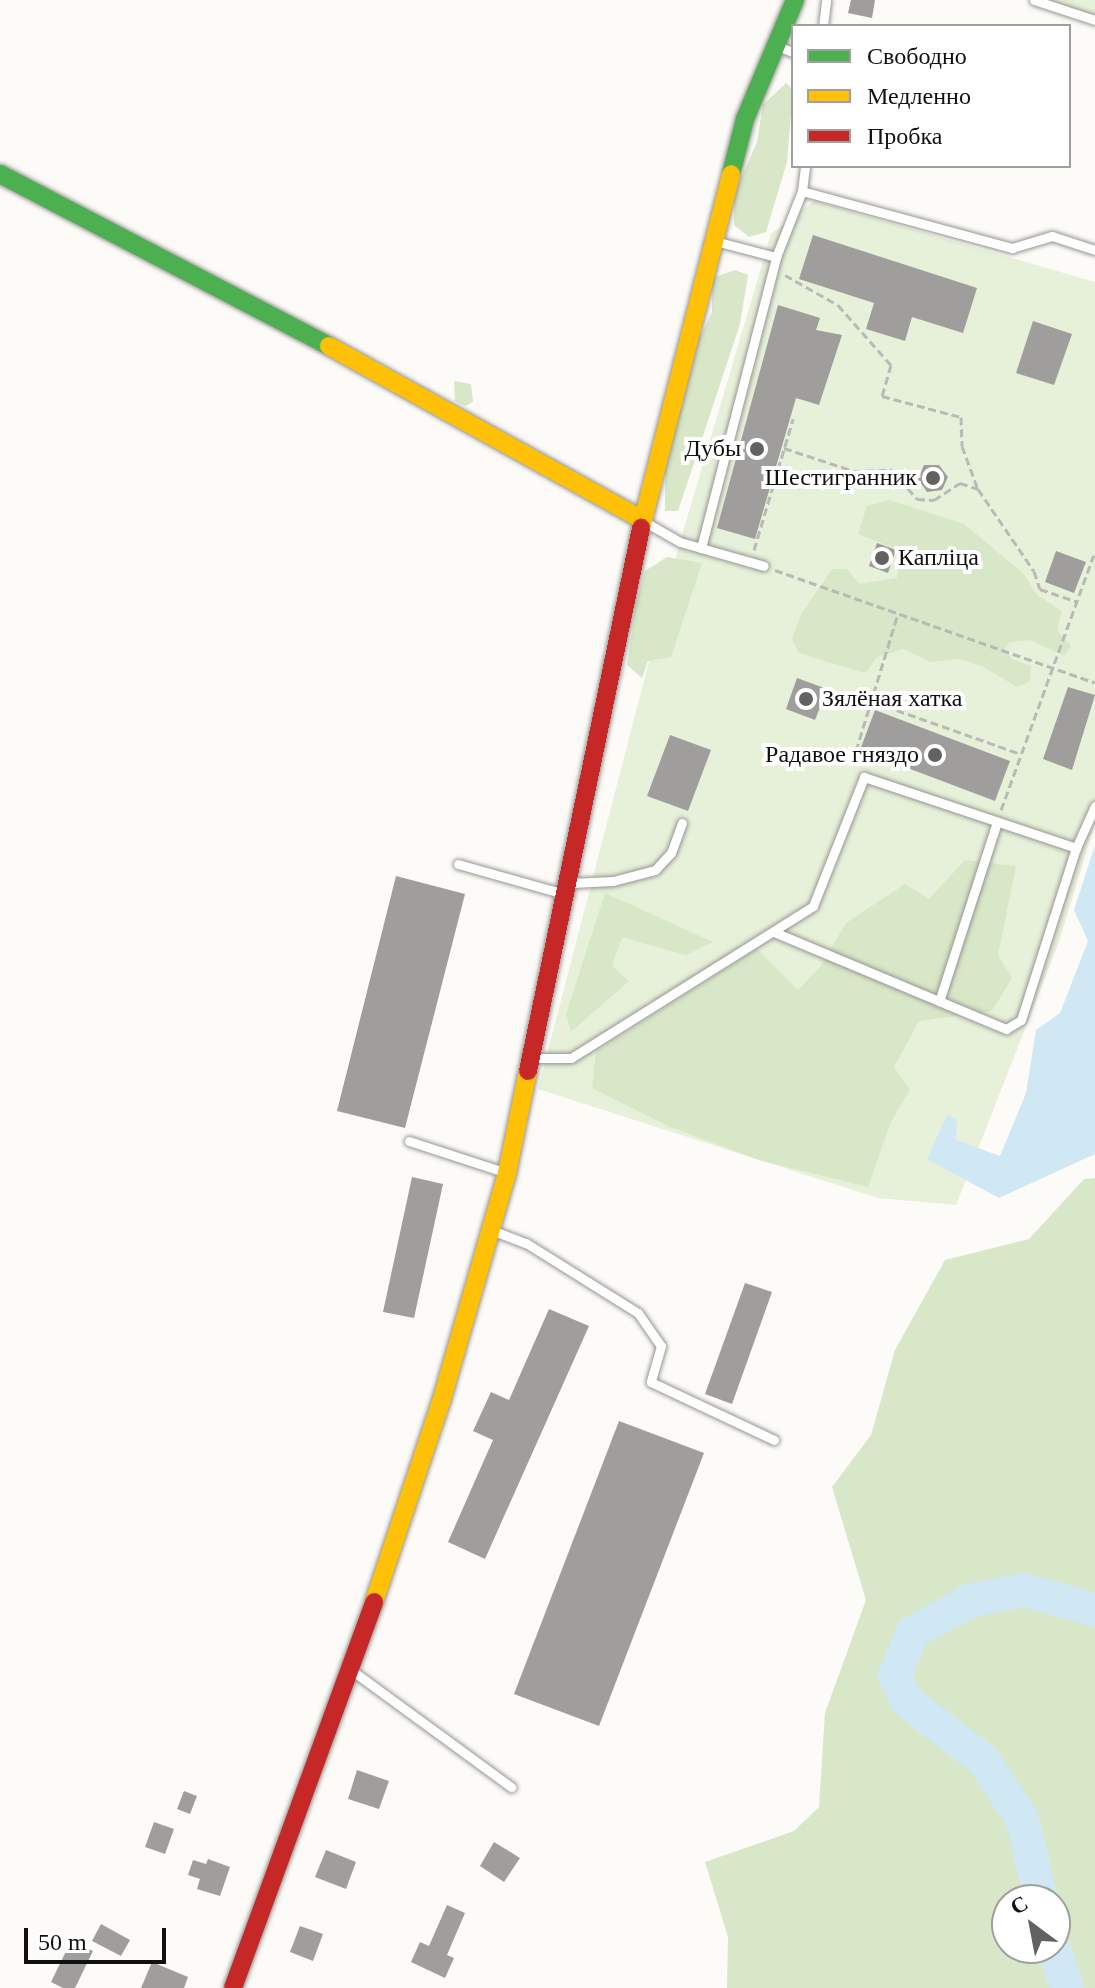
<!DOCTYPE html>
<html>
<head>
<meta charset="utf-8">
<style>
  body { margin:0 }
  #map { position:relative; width:1095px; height:1988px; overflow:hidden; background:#fcfbf7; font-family:"Times New Roman",serif }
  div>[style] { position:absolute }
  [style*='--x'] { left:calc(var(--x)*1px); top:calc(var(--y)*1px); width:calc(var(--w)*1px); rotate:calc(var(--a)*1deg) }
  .green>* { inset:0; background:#e7f0d9 }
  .forest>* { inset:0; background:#d8e7c7 }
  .water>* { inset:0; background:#d0e7f4 }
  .river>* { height:34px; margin:-17px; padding:0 17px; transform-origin:17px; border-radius:17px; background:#d0e7f4 }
  .building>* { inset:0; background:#a09e9c }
  .path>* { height:3px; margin-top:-1.5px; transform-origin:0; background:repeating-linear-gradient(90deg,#b9b9b8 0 8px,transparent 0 12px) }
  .roads { filter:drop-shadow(0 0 2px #969694) drop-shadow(0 0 2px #969694) }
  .lane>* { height:9px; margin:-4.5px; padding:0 4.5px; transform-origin:4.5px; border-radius:4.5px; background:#fffefe }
  .fast>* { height:18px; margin:-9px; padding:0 9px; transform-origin:9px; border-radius:9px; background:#4caf50 }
  .slow>* { height:18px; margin:-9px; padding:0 9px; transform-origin:9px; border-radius:9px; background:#ffc107 }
  .jam>* { height:18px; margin:-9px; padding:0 9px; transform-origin:9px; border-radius:9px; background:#c62828 }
  .dots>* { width:22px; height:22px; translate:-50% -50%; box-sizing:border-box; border:4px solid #fff; border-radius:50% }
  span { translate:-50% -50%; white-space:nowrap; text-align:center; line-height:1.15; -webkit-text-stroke:8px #fff; paint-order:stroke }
  .poi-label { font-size:24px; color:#101010 }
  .right { translate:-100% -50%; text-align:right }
  .left { translate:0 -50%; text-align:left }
  .legend { position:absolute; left:791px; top:24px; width:280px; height:144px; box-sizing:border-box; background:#fff; border:2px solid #9f9f9f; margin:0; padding:10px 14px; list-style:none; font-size:24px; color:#101010 }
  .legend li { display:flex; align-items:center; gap:16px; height:40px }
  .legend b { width:40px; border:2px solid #9f9f9f }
  .north { position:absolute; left:991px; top:1884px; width:80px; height:80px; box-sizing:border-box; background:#fff; border:2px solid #9f9f9f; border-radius:50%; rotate:328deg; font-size:22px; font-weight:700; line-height:32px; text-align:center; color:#101010 }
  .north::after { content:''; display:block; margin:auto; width:28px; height:36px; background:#636261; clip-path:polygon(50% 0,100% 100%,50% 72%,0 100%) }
  .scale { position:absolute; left:24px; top:1928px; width:142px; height:36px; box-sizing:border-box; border:4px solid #101010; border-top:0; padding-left:10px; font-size:24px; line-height:28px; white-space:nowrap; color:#101010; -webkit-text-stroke:6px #fff; paint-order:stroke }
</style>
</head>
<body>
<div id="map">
  <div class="green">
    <i style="clip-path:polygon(1044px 0,1095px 0,1095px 15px)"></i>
    <i style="clip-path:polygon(814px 201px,1095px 282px,1095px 823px,1059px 942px,956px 1205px,878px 1198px,538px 1089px,680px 542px,771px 234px)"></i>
  </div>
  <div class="forest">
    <i style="clip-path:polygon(786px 83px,793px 90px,787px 162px,766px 232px,749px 237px,734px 225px,734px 195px,757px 142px,763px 105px)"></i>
    <i style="clip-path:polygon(735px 270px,748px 275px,740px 324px,678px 511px,665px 511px,665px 458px,689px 359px,712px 312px,712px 278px)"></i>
    <i style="clip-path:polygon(454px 381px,471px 384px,473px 402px,465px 406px,455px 401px)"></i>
    <i style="clip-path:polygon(889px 500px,964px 524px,1024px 574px,1037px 595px,1062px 611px,1057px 630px,1071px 646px,1065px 656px,1030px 640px,1009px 642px,1005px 649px,1012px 659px,1031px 666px,1029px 682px,1017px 687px,982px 666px,959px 659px,930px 662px,903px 649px,877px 657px,865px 673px,799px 653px,792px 639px,802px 613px,832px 569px,847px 569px,859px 584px,897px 578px,901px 551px,858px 534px,867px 506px)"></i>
    <i style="clip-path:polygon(667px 557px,702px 563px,671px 657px,648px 661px,642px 678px,627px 665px,636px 604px,645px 571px)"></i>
    <i style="clip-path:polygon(965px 860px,1016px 866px,998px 955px,1012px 978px,992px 1011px,919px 1021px,894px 1067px,910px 1090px,891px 1122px,868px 1187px,759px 1160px,668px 1126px,592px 1088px,596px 1052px,757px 949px,798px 990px,821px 966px,846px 923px,905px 884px,929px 899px)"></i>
    <i style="clip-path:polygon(605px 893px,713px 942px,686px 955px,622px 937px,612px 966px,629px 981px,571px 1032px,566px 1014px)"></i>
    <i style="clip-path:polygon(evenodd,1095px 1178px,1095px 1988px,727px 1988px,728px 1937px,705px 1862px,794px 1831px,819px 1807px,825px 1713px,866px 1600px,832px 1487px,871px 1435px,895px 1350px,945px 1260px,1029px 1239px,1084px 1179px,1095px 1178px,1007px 1900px,1055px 1900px,1055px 1948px,1007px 1948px,1007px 1900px)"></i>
  </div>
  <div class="water">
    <i style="clip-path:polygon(1095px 845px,1095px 1154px,999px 1198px,927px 1159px,947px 1115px,957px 1120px,956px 1140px,1000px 1156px,1026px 1093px,1036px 1030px,1060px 1013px,1088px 941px,1074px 910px)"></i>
  </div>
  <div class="river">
    <i style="--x:1041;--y:1900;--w:81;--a:-102.8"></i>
    <i style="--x:1023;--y:1821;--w:70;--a:-122.8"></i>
    <i style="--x:985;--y:1762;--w:100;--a:-141.9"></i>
    <i style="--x:906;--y:1700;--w:27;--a:-114"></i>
    <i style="--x:895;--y:1675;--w:45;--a:-68"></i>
    <i style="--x:912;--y:1633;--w:65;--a:-29.3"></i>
    <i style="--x:969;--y:1601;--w:56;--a:-11.3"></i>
    <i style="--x:1024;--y:1590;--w:74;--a:15.7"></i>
    <i style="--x:1054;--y:1948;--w:42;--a:72"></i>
  </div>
  <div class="building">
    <i style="clip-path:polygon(851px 0,875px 0,872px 18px,848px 13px)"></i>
    <i style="clip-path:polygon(813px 235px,977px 288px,963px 333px,912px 317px,905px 341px,866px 329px,874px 303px,799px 279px)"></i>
    <i style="clip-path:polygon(778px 305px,820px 318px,816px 330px,842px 335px,819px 405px,796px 398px,755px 539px,717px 528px)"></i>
    <i style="clip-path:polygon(1033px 321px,1072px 334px,1054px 385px,1016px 373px)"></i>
    <i style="clip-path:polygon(924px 465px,939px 465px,948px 477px,942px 490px,927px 492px,918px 479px)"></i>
    <i style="clip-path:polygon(877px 543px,896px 550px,888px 573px,869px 566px)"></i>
    <i style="clip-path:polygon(1056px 551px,1086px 562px,1074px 593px,1045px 582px)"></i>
    <i style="clip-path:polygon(797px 678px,827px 689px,815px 720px,786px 709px)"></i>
    <i style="clip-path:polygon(1068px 687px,1095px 695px,1072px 770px,1043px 759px)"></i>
    <i style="clip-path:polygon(875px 710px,1010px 761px,995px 801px,860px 750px)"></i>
    <i style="clip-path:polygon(670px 735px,711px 750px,688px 811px,647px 796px)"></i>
    <i style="clip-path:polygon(396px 876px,465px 894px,405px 1128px,337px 1111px)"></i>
    <i style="clip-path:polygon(412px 1177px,443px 1184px,414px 1318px,383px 1312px)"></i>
    <i style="clip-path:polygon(745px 1283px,772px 1292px,732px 1404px,705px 1394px)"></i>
    <i style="clip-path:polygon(549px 1309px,589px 1326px,485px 1559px,448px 1542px,493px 1440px,473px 1431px,491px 1392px,509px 1400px)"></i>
    <i style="clip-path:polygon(619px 1421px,704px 1453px,599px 1726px,514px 1694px)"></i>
    <i style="clip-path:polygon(357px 1770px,389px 1781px,379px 1809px,348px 1799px)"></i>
    <i style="clip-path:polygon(184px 1791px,197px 1796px,190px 1814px,177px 1809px)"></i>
    <i style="clip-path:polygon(154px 1822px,174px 1829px,165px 1854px,145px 1847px)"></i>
    <i style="clip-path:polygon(494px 1842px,520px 1858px,504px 1882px,480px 1866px)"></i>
    <i style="clip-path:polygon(326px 1850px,356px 1862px,346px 1889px,315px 1877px)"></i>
    <i style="clip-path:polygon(208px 1859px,230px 1867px,220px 1896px,197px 1889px,200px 1879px,188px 1875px,193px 1860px,206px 1864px)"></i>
    <i style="clip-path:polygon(447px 1905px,465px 1913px,447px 1955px,454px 1958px,445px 1978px,411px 1962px,420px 1942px,429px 1946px)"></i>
    <i style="clip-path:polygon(101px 1924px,130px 1940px,121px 1956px,92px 1941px)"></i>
    <i style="clip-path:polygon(300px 1926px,323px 1934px,313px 1961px,290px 1952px)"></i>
    <i style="clip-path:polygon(71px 1941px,93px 1951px,75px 1988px,63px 1988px,51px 1982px)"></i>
    <i style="clip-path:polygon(152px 1962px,188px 1977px,184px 1988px,141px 1988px)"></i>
  </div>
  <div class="path">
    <i style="--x:785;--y:275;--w:61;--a:29.5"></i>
    <i style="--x:838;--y:305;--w:80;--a:48.5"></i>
    <i style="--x:891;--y:365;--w:32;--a:106"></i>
    <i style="--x:882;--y:396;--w:82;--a:14.9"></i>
    <i style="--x:961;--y:417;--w:29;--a:88"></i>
    <i style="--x:962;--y:446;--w:44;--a:69.9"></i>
    <i style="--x:784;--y:448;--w:74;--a:18.2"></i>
    <i style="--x:854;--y:471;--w:38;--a:-2"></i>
    <i style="--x:892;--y:470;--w:38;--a:49"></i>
    <i style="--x:917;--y:499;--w:17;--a:3"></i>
    <i style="--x:934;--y:500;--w:31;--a:-33"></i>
    <i style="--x:960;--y:483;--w:19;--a:18"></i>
    <i style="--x:978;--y:489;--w:99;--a:55.7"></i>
    <i style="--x:1034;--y:571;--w:19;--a:72"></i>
    <i style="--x:1040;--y:589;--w:39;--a:19"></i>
    <i style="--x:754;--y:550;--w:137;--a:-73.4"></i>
    <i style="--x:775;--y:570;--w:339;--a:19.4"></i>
    <i style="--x:874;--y:702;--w:156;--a:19.5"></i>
    <i style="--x:866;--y:765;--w:6;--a:-72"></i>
    <i style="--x:868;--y:759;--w:14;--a:-146"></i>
    <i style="--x:856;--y:751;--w:143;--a:-73"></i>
    <i style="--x:1001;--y:810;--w:271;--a:-70"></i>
  </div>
  <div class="roads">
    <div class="lane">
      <i style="--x:1034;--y:0;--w:64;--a:18.2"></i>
      <i style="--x:823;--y:26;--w:26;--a:-83"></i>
      <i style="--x:777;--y:46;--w:17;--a:21"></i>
      <i style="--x:802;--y:191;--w:218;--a:15.2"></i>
      <i style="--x:1012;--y:248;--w:42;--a:-16.7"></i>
      <i style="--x:1052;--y:236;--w:45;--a:18"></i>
      <i style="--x:715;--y:241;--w:63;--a:14.7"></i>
      <i style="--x:645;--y:522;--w:40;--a:29.7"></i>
      <i style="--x:680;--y:542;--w:87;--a:15.9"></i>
      <i style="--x:701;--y:548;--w:301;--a:-75.5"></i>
      <i style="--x:776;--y:257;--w:71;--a:-68.5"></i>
      <i style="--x:802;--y:191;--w:25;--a:-83"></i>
      <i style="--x:996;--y:825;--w:185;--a:107.9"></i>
      <i style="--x:939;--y:1001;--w:73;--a:22.7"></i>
      <i style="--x:1006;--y:1029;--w:17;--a:-31"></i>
      <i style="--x:1021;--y:1020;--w:181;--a:-72.3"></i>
      <i style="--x:458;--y:864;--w:110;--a:15.8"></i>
      <i style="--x:571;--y:883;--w:42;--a:-2.7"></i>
      <i style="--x:613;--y:881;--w:43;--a:-14.7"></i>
      <i style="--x:655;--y:870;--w:23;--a:-47"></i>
      <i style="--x:671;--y:853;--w:32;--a:-70"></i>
      <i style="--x:774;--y:932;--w:179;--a:22.7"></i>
      <i style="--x:535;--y:1058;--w:36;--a:0"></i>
      <i style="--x:571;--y:1058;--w:286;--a:-32.1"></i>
      <i style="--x:813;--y:906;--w:139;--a:-68.4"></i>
      <i style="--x:864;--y:777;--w:224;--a:18.5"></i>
      <i style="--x:1076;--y:848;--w:46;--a:-65.7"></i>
      <i style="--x:409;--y:1141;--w:100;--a:18.1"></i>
      <i style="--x:494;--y:1231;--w:34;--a:21"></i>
      <i style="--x:526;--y:1243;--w:132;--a:32"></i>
      <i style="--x:638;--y:1313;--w:40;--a:55.1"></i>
      <i style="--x:661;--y:1346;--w:37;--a:106"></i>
      <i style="--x:651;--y:1382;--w:136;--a:25.2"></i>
      <i style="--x:354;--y:1672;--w:195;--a:36.2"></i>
    </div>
    <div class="fast">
      <i style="--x:0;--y:174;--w:371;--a:27.6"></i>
      <i style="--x:731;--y:174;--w:57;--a:-75.7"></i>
      <i style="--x:745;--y:119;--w:129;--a:-67.2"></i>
    </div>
    <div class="slow">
      <i style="--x:329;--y:346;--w:359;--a:29"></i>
      <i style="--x:641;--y:528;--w:365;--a:-75.7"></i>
      <i style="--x:374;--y:1602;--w:211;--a:-71.5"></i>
      <i style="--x:441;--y:1402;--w:238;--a:-73.9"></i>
      <i style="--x:507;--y:1173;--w:104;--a:-78.4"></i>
    </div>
    <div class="jam">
      <i style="--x:528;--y:1071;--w:555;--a:-78.24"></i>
      <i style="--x:233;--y:1988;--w:411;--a:-69.9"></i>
    </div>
  </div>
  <div class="dots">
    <i style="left:757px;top:449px;background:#636261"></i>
    <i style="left:933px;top:478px;background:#636261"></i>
    <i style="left:882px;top:558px;background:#636261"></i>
    <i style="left:806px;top:699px;background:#636261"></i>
    <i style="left:935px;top:755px;background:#636261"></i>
  </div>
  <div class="poi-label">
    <span class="right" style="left:741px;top:449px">Дубы</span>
    <span class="right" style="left:917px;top:478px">Шестигранник</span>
    <span class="left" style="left:898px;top:558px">Капліца</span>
    <span class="left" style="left:822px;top:699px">Зялёная хатка</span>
    <span class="right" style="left:919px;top:755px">Радавое гняздо</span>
  </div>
  <ul class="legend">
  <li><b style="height:10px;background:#4caf50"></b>Свободно</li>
  <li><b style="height:10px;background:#ffc107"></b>Медленно</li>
  <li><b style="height:10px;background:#c62828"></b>Пробка</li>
  </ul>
  <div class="north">С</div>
  <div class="scale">50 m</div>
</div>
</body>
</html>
